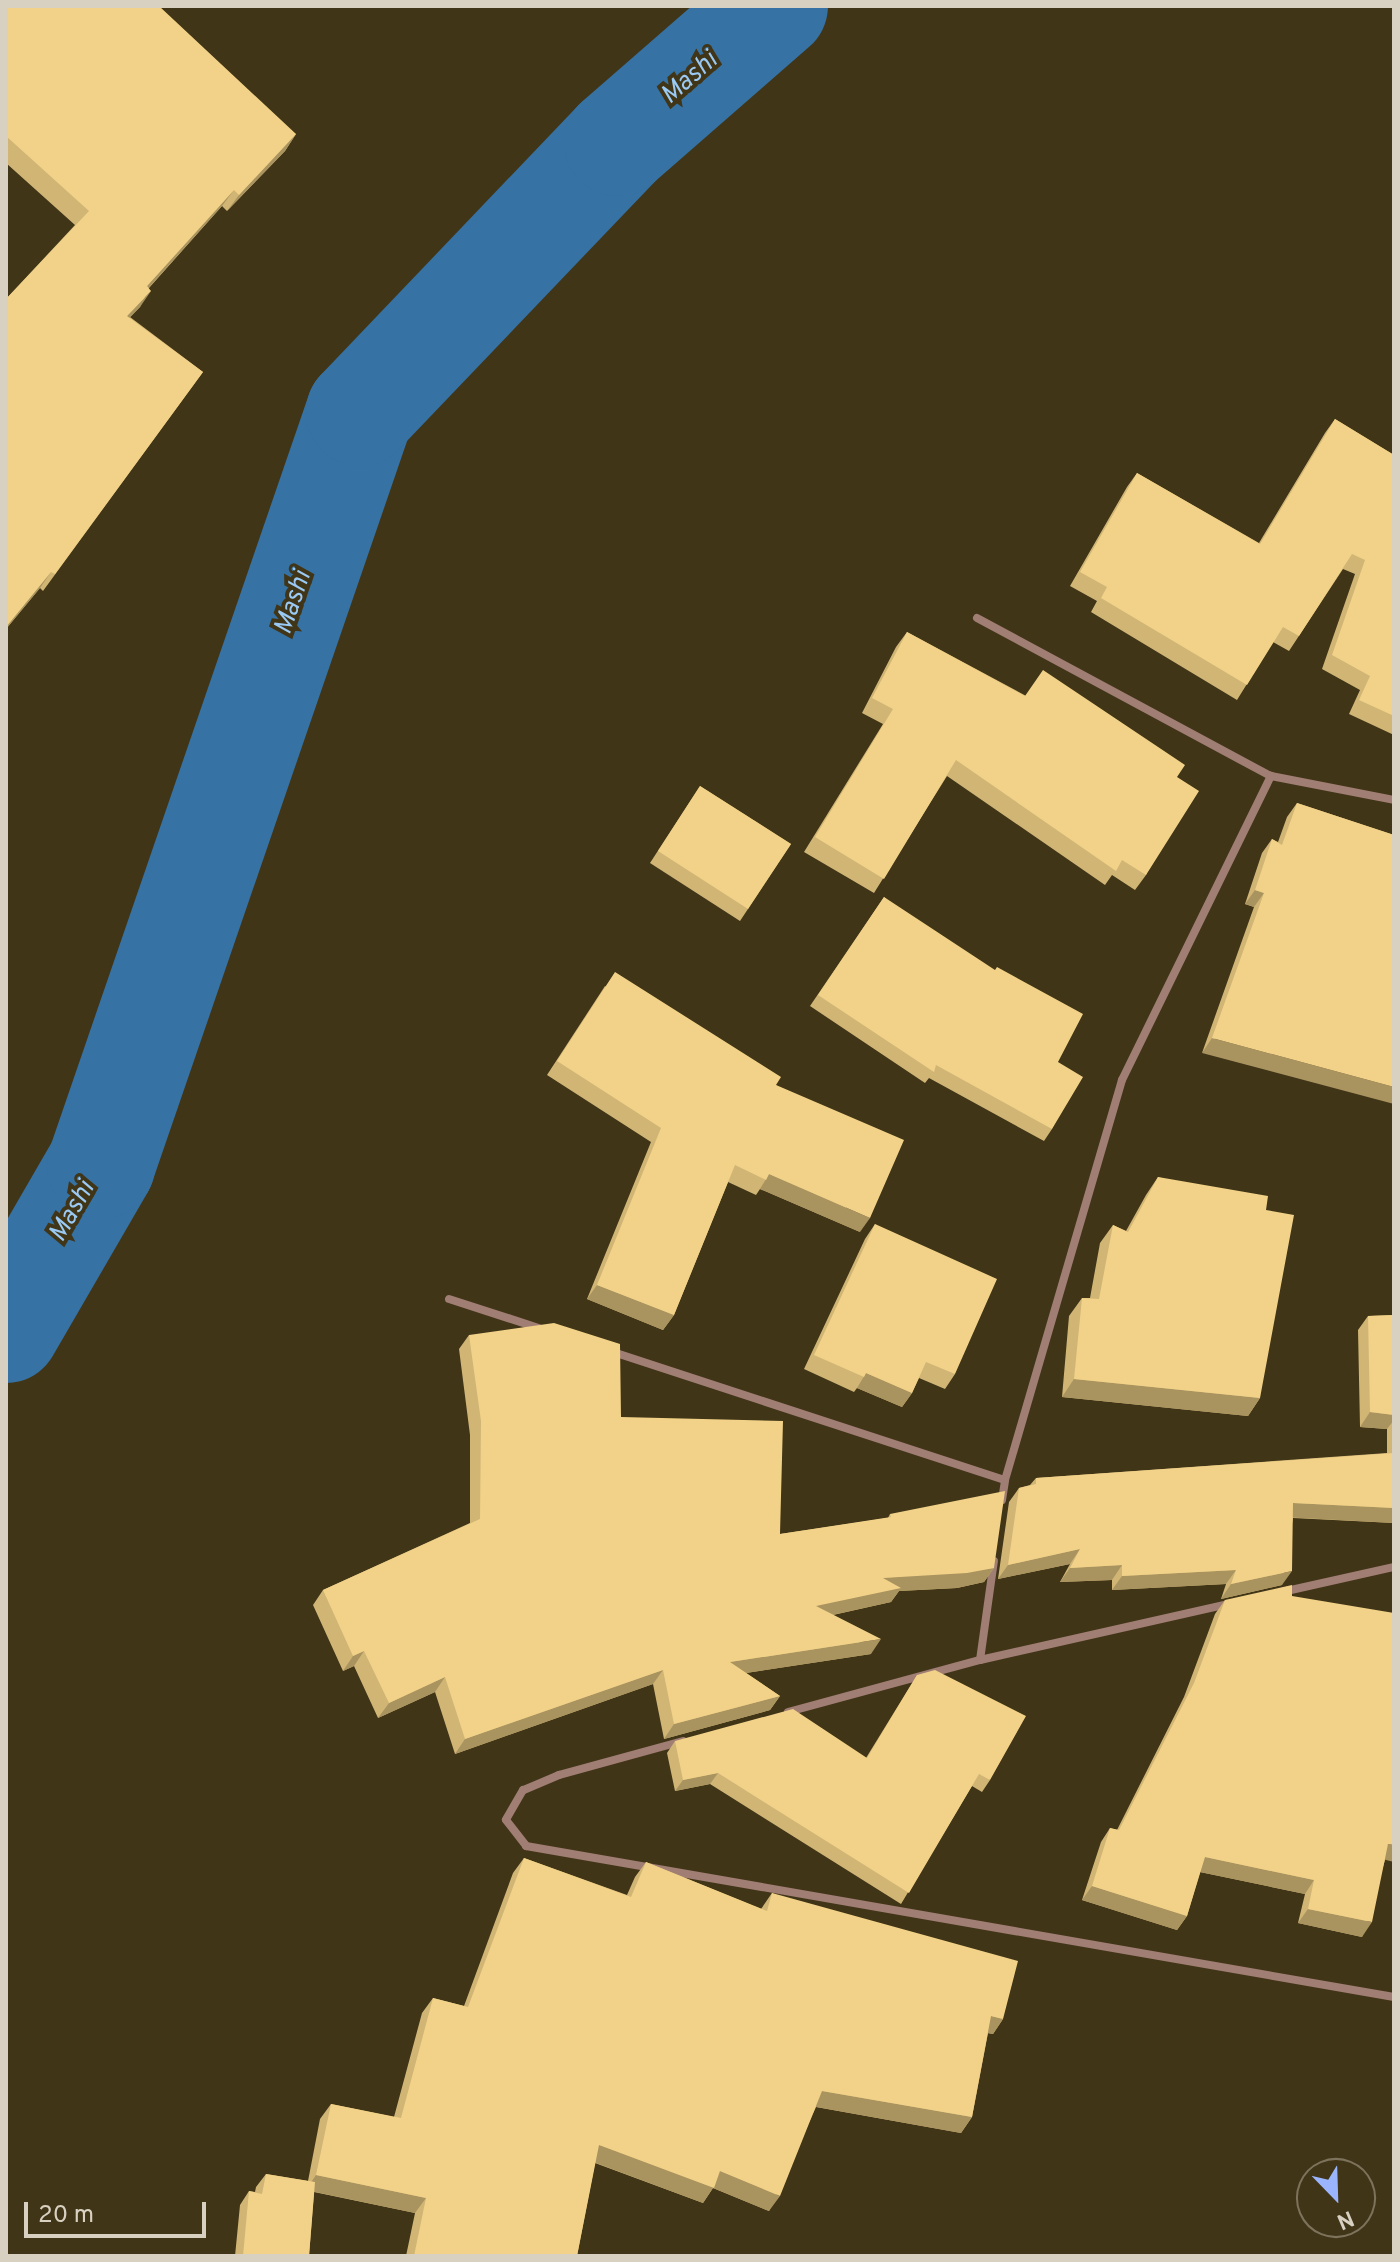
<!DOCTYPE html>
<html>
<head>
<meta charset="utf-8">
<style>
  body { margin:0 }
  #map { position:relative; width:1400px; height:2262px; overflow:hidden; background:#413518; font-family:Overpass,sans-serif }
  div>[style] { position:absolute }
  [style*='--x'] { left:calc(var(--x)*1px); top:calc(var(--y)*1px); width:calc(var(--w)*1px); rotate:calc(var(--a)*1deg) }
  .river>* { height:108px; margin:-54px; padding:0 54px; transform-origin:54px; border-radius:54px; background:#3672a3 }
  .minor>* { height:8px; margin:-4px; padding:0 4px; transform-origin:4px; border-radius:4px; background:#a07e74 }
  .wall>* { inset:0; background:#d0b575 }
  .shaded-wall>* { inset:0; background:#a9935f }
  .building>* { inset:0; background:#f2d288 }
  span { translate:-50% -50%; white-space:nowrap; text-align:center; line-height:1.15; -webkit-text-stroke:8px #413518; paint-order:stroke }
  .water-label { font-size:26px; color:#9acaf4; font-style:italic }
  .frame { position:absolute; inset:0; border:8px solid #d8d1c1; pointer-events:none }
  .north { position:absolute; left:1296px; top:2158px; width:80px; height:80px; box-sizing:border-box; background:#413518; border:2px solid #7d735c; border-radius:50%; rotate:157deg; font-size:22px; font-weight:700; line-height:32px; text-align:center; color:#d8d1c1 }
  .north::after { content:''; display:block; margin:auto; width:28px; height:36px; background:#9ab5fd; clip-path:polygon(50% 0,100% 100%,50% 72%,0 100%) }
  .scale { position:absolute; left:24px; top:2202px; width:182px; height:36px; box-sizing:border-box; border:4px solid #d8d1c1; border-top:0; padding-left:10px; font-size:24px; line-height:28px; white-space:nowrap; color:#d8d1c1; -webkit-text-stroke:6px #413518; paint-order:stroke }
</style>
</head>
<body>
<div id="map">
  <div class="river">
    <i style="--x:6;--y:1329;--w:190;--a:-59.9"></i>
    <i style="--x:101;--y:1165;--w:796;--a:-71.02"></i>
    <i style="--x:360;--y:412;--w:373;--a:-46.3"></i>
    <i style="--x:618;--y:142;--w:207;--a:-41.1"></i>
  </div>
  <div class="minor">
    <i style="--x:977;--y:618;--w:334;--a:28.3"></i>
    <i style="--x:1271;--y:776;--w:125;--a:11"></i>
    <i style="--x:449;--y:1299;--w:95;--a:17.9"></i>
    <i style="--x:613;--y:1352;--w:412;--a:18.1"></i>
    <i style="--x:1002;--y:1500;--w:20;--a:-81"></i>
    <i style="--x:1005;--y:1480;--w:417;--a:-73.7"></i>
    <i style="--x:1122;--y:1080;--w:339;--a:-63.9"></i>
    <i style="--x:1282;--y:1592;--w:115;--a:-12.6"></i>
    <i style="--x:980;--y:1660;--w:100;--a:-82"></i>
    <i style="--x:788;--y:1712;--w:199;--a:-15.2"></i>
    <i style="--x:980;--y:1660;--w:255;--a:-12.7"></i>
    <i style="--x:683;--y:1741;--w:129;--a:164.7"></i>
    <i style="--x:559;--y:1775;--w:39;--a:157"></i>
    <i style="--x:523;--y:1790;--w:34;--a:120"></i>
    <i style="--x:506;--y:1820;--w:33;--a:52"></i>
    <i style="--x:526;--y:1846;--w:881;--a:9.87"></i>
  </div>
  <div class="wall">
    <i style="clip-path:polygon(6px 6px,296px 134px,285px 151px,227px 211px,222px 206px,149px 288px,140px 307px,130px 317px,203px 372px,43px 591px,40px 588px,6px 629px,6px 299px,75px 225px,6px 163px)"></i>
    <i style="clip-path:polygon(1335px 419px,1394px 455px,1394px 735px,1349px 714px,1360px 690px,1322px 669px,1355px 574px,1343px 569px,1289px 651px,1273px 642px,1237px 700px,1091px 612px,1097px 601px,1070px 586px,1127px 487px,1137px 473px,1259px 543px,1325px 433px)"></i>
    <i style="clip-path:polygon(907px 632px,1177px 777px,1146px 875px,1135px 890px,1112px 875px,1105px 885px,947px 776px,874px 893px,804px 852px,883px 724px,862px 713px,896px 647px)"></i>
    <i style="clip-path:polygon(700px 786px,791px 844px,740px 921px,650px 863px)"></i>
    <i style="clip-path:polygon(1297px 803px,1394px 835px,1202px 1053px,1254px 907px,1245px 904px,1262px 853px,1272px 839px,1278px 842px,1287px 817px)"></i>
    <i style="clip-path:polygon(884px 897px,1058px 1062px,1052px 1129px,1044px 1141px,929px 1078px,925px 1083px,810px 1006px)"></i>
    <i style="clip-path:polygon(605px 986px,776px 1085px,860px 1232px,760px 1189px,756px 1195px,728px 1182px,674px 1315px,663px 1330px,587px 1299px,651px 1142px,547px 1075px)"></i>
    <i style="clip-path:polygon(1158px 1177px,1266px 1210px,1260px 1398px,1248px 1416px,1062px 1397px,1069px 1316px,1082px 1298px,1090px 1298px,1100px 1243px,1113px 1225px,1126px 1231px,1146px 1195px)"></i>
    <i style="clip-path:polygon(875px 1224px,955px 1374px,945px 1389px,919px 1378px,912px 1393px,902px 1407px,857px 1388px,854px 1392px,804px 1369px,865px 1239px)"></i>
    <i style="clip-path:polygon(1394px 1315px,1394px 1523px,1293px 1518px,1282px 1585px,1221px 1599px,1226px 1584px,1112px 1590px,1112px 1580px,1060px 1582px,1070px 1564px,998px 1579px,1009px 1502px,1019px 1488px,1030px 1485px,1036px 1478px,1387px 1453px,1387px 1429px,1360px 1427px,1358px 1330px,1368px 1316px)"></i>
    <i style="clip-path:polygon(469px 1335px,621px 1417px,780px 1534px,888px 1518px,890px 1514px,994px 1568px,984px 1582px,957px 1588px,899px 1591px,891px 1602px,833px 1615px,871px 1654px,746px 1673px,780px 1696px,770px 1710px,664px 1739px,653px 1684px,455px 1754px,435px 1692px,378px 1718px,354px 1666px,343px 1671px,313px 1605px,323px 1590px,470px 1523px,470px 1435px,459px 1349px)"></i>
    <i style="clip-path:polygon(1292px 1596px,1385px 1860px,1362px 1937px,1298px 1923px,1305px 1894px,1200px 1872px,1187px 1916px,1177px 1930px,1082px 1900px,1101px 1842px,1110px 1828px,1117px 1830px,1184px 1697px,1215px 1614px,1225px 1600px)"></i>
    <i style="clip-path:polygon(917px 1675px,990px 1780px,982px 1792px,972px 1786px,901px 1904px,710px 1784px,675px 1791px,667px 1753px,675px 1741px,866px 1758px)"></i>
    <i style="clip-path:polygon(524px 1858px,627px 1895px,635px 1877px,646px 1862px,761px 1909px,772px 1893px,1003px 2019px,993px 2034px,988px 2033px,972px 2117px,961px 2133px,816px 2107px,769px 2211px,713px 2188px,703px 2203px,595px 2163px,577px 2256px,406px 2256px,415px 2213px,314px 2192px,309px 2256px,235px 2256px,240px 2205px,249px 2191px,255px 2192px,256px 2187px,266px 2174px,308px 2181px,320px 2119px,331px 2104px,394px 2117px,422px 2013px,433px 1998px,464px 2006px,513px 1873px)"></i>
  </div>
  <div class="shaded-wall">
    <i style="clip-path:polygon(296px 134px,285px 151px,227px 211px,239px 195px)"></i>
    <i style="clip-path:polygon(234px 190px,222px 206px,135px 303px,147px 286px)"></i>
    <i style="clip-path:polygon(151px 291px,140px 307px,116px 332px,127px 316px)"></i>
    <i style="clip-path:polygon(51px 572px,40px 588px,6px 629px,6px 627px)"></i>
    <i style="clip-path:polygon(1255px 890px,1264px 893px,1254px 907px,1245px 904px)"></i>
    <i style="clip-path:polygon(1212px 1038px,1394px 1087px,1394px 1104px,1202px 1053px)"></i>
    <i style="clip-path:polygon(769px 1174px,870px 1218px,860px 1232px,760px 1189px)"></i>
    <i style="clip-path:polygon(597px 1285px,674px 1315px,663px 1330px,587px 1299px)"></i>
    <i style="clip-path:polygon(866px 1373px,912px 1393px,902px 1407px,857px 1388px)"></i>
    <i style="clip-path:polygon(1074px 1379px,1260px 1398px,1248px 1416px,1062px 1397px)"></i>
    <i style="clip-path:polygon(1370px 1412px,1394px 1415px,1394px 1420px,1387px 1429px,1360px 1427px)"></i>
    <i style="clip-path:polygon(1293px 1503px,1394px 1508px,1394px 1523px,1283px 1517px)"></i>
    <i style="clip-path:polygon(1080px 1549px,1070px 1564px,998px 1579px,1008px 1565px)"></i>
    <i style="clip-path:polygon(1122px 1565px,1112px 1580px,1060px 1582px,1070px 1568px)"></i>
    <i style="clip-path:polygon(994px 1568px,984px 1582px,957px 1588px,899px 1591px,891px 1602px,805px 1621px,816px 1606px,883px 1578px)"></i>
    <i style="clip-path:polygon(1236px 1570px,1226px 1584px,1112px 1590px,1122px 1576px)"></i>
    <i style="clip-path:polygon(1292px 1571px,1282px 1585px,1221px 1599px,1231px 1584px)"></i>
    <i style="clip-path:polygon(881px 1639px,871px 1654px,720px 1677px,730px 1662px)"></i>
    <i style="clip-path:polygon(364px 1651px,354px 1666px,343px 1671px,353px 1656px)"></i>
    <i style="clip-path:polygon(663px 1670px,653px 1684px,455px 1754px,465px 1739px)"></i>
    <i style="clip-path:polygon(445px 1677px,435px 1692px,378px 1718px,389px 1703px)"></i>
    <i style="clip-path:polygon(780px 1696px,770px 1710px,664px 1739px,674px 1724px)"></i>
    <i style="clip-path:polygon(718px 1773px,710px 1784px,675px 1791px,683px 1780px)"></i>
    <i style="clip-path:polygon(1388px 1844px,1394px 1845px,1394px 1862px,1378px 1858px)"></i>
    <i style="clip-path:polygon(1205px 1857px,1314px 1880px,1305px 1894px,1195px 1871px)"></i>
    <i style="clip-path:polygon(1092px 1886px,1187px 1916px,1177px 1930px,1082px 1900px)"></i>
    <i style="clip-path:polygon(1308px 1909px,1372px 1922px,1362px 1937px,1298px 1923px)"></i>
    <i style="clip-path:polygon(991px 2016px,1003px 2019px,993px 2034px,980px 2032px)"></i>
    <i style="clip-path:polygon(822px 2091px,972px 2117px,961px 2133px,811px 2106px)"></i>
    <i style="clip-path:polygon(599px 2145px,720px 2171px,780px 2196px,769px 2211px,713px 2188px,703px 2203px,588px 2160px)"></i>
    <i style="clip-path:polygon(316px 2175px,426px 2198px,415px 2213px,306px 2190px)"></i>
  </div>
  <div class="building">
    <i style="clip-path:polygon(6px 6px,159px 6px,296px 134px,239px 195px,234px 190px,147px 286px,151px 291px,127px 316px,203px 372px,55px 574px,51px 572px,6px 627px,6px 299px,89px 211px,6px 136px)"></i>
    <i style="clip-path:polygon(1335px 419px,1394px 455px,1394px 716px,1359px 700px,1370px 676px,1332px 655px,1365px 560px,1352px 554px,1299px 636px,1283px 627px,1247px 685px,1101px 598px,1107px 587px,1080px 572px,1137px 473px,1260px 544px)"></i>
    <i style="clip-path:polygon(907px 632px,1025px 696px,1043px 670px,1185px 765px,1177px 777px,1199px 791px,1146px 875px,1122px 860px,1116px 871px,956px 760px,884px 879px,815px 837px,893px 709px,872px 698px)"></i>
    <i style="clip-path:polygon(700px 786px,791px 844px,748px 909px,658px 851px)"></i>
    <i style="clip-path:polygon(1297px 803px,1394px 835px,1394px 1087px,1212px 1038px,1264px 893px,1255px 890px,1272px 839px,1282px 845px)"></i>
    <i style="clip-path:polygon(884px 897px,995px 970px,997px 967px,1083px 1014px,1058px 1062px,1083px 1077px,1052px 1129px,936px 1065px,934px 1072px,818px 995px)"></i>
    <i style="clip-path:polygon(615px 972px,781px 1077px,776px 1085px,904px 1140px,870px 1218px,769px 1174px,766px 1180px,735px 1165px,674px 1315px,597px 1285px,661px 1128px,557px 1061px)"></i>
    <i style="clip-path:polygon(1158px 1177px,1268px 1196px,1266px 1210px,1294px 1215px,1260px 1398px,1074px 1379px,1082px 1298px,1099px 1299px,1113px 1225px,1128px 1232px)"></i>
    <i style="clip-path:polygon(875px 1224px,997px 1279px,955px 1374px,926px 1362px,912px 1393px,866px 1373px,864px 1377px,814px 1355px)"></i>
    <i style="clip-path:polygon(1394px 1315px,1394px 1415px,1370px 1412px,1368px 1316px)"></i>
    <i style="clip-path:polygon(554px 1323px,620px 1344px,621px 1417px,783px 1421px,780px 1534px,891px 1517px,890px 1514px,1005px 1491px,994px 1568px,967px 1573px,883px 1578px,901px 1588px,816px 1606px,881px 1639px,730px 1662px,780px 1696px,674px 1724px,663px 1670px,465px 1739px,445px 1677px,389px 1703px,364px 1651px,353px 1656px,323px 1590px,480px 1519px,481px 1421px,469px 1335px)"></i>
    <i style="clip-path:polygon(1394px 1453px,1394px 1508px,1293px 1503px,1292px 1571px,1231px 1584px,1236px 1570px,1122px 1576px,1122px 1565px,1070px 1568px,1080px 1549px,1008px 1565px,1019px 1488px,1036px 1484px,1036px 1478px)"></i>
    <i style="clip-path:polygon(1292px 1585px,1292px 1596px,1394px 1613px,1394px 1845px,1388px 1844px,1372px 1922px,1308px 1909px,1314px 1880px,1205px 1857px,1187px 1916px,1092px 1886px,1110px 1828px,1119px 1830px,1194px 1683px,1225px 1600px)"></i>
    <i style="clip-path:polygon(935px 1670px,1026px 1716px,990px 1780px,979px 1774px,909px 1893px,718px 1773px,683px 1780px,675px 1741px,793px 1709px,867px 1758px,917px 1675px)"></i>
    <i style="clip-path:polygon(524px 1858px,631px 1897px,646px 1862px,767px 1911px,772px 1893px,1018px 1961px,1003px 2019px,991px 2016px,972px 2117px,822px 2091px,780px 2196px,720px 2171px,714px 2188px,599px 2145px,577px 2256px,414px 2256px,426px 2198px,316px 2175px,331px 2104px,401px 2118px,433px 1998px,468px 2007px)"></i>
    <i style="clip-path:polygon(266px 2174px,315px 2182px,309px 2256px,243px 2256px,249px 2191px,262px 2194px)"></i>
  </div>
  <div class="water-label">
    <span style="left:690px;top:79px;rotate:-41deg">Mashi</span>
    <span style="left:294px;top:603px;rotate:-71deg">Mashi</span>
    <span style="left:73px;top:1212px;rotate:-60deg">Mashi</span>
  </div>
  <div class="frame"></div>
  <div class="north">N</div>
  <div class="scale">20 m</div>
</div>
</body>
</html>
